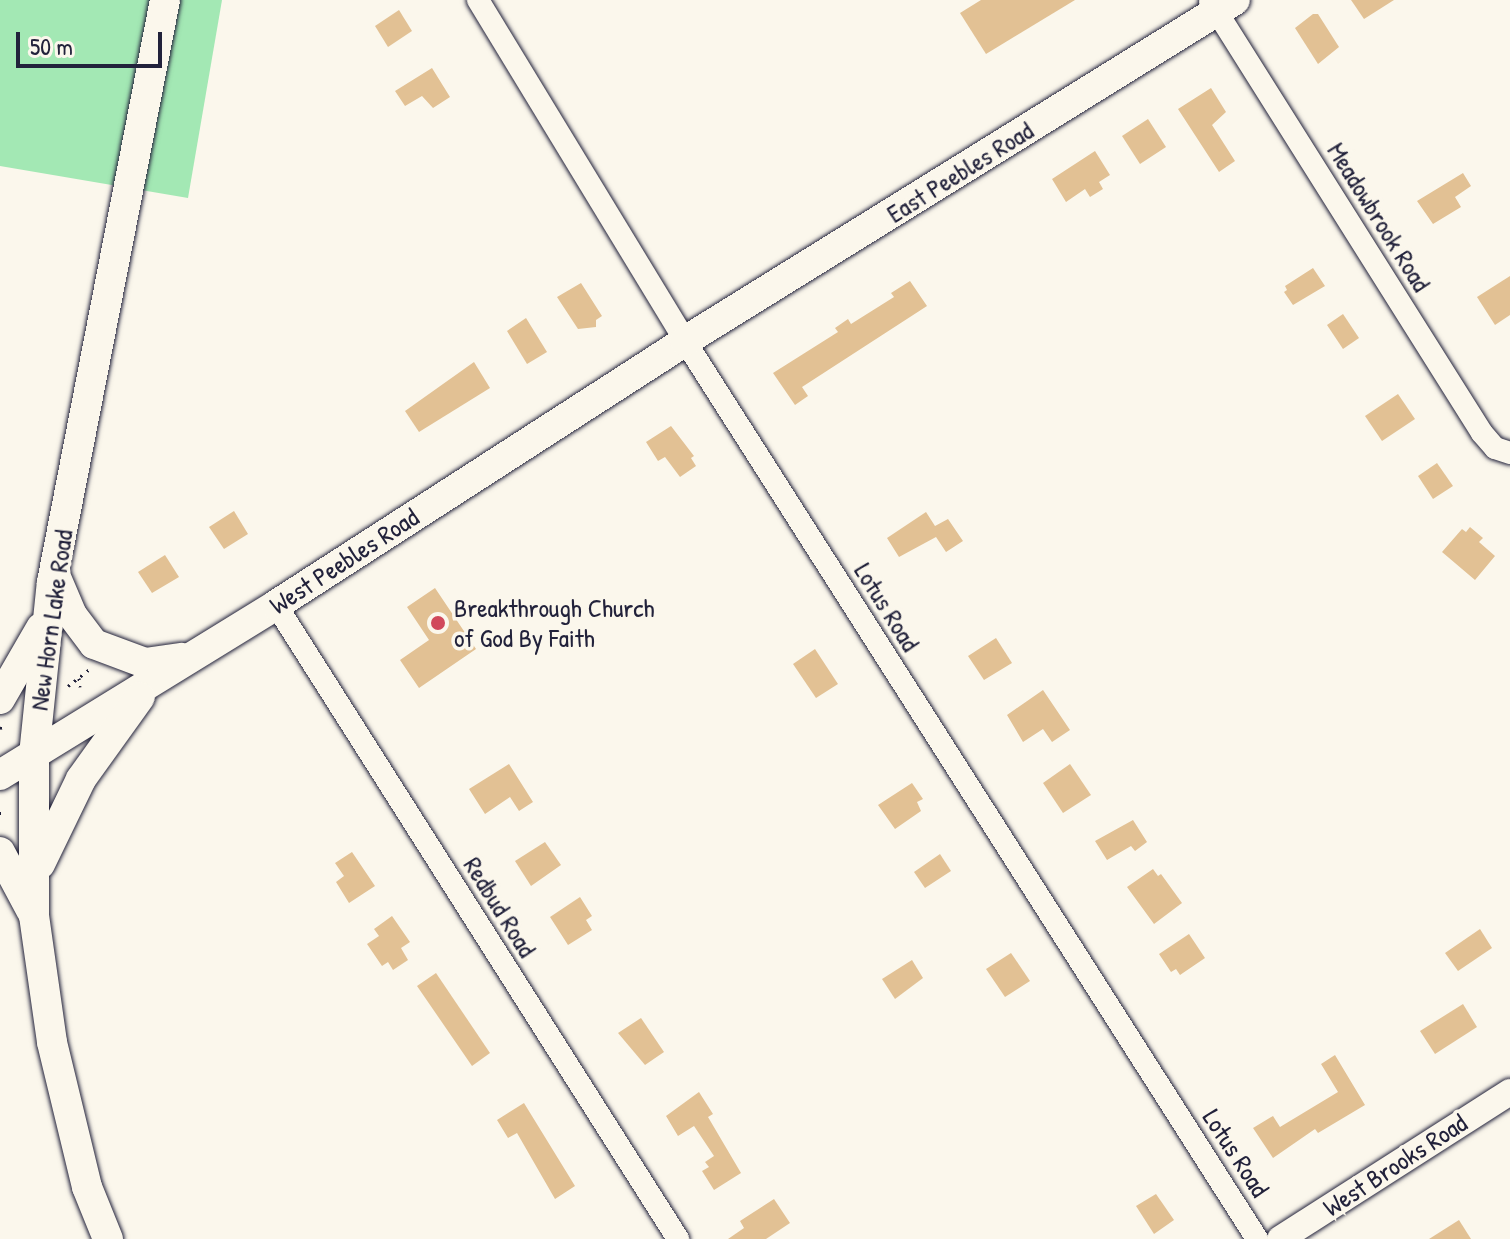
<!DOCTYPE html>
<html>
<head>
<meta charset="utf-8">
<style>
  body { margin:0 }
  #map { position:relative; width:1510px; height:1239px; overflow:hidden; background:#fbf7ec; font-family:"Patrick Hand",sans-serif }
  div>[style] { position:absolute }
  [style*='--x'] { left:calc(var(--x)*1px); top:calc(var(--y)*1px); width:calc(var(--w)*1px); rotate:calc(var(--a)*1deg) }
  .green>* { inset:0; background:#a3e8b4 }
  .building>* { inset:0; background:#e2c194 }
  .path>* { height:3px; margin-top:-1.5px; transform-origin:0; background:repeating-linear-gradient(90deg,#22223b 0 2px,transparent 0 8px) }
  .roads { filter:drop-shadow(0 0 2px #22223b) drop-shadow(0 0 2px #22223b) }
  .minor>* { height:22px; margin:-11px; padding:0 11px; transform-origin:11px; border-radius:11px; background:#fbf7ec }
  .tertiary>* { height:26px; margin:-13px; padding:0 13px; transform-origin:13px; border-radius:13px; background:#fbf7ec }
  .secondary>* { height:30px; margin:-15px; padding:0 15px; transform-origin:15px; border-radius:15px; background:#fbf7ec }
  .dots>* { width:22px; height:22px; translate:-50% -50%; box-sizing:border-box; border:4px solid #fbf7ec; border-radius:50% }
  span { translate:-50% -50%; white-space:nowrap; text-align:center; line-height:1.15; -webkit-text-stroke:7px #fbf7ec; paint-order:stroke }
  .street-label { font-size:26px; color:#22223b }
  .poi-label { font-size:26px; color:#22223b }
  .left { translate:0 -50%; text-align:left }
  .scale { position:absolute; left:16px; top:32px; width:146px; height:36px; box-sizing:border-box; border:4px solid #22223b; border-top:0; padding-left:10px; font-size:24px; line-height:28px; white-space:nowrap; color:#22223b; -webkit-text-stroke:6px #fbf7ec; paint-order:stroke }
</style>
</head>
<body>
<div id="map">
  <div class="green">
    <i style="clip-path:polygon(0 0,222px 0,188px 198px,0 166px)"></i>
  </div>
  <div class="building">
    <i style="clip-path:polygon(981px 0,1075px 0,986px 54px,960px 13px)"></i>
    <i style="clip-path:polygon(1351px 0,1394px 0,1364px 19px)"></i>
    <i style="clip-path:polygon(399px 10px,412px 31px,388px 47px,375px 26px)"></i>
    <i style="clip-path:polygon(1313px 14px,1318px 14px,1339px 47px,1318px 64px,1295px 28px)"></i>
    <i style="clip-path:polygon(432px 68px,450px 97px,433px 108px,422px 96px,405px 106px,395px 91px)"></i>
    <i style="clip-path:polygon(1211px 88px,1226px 112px,1212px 125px,1235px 161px,1219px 172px,1178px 109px)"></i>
    <i style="clip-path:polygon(1148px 119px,1166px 147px,1140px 164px,1122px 136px)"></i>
    <i style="clip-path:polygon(1095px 151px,1110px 175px,1099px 182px,1103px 189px,1090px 197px,1085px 189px,1066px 202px,1052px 179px)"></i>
    <i style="clip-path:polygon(1463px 173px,1471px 186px,1455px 197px,1461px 207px,1433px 224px,1417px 201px)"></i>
    <i style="clip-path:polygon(1313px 268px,1325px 286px,1293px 305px,1284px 292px,1287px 290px,1285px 286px)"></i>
    <i style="clip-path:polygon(1510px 276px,1510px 315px,1495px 325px,1477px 297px)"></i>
    <i style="clip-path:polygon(910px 281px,927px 306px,802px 387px,808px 396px,795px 405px,773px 373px,838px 332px,835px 328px,848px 319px,851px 324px,894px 297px,891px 293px)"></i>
    <i style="clip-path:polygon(581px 283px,602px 316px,596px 320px,596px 327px,578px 329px,557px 297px)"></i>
    <i style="clip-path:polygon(1343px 314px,1359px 338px,1343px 349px,1327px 325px)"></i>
    <i style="clip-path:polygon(526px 318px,547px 352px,527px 364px,507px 331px)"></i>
    <i style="clip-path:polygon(474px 362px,490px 388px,419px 432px,405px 411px)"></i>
    <i style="clip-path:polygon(1398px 394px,1415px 419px,1382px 441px,1365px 416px)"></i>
    <i style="clip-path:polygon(671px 426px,694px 456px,691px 458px,696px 466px,680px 477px,665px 457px,658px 461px,646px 442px)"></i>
    <i style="clip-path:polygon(1437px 463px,1453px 486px,1433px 499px,1418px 476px)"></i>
    <i style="clip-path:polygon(234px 511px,248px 534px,224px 549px,209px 527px)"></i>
    <i style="clip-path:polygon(926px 512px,935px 526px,948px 519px,963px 541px,946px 552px,936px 537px,899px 557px,887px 538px)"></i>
    <i style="clip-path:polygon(1470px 527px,1483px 538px,1479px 542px,1495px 556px,1475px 580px,1442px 552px,1462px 529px,1466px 532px)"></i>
    <i style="clip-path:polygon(165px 555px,179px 577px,152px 593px,138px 572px)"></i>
    <i style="clip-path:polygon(435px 588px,476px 649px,419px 688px,400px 660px,429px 640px,407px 607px)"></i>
    <i style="clip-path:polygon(996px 638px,1012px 663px,984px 680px,968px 656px)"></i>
    <i style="clip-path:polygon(815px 649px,838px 684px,816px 698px,793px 664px)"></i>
    <i style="clip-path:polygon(1043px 690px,1070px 730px,1052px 742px,1043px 729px,1023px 742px,1007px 715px)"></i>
    <i style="clip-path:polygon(509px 764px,533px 802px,519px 811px,510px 797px,485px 814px,469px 789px)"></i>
    <i style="clip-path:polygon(1070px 764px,1091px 795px,1063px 813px,1043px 783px)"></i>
    <i style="clip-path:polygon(912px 783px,923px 799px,917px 802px,921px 811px,895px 829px,878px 805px)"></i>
    <i style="clip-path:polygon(1133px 820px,1147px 842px,1135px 851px,1131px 846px,1107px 860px,1095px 841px)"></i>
    <i style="clip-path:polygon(545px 842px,561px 865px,531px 886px,515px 861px)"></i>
    <i style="clip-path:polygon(352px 852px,375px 886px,349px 903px,336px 882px,344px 876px,335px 863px)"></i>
    <i style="clip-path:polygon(940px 854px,951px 871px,925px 888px,914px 872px)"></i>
    <i style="clip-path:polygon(1153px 869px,1158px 876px,1161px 874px,1182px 903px,1154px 924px,1127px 887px)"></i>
    <i style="clip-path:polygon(580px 897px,592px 916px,586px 920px,592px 930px,568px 945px,550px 917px)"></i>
    <i style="clip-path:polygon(392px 916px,410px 942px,401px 948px,408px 960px,393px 970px,388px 962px,382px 966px,367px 944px,379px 936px,374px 929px)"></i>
    <i style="clip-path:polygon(1480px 929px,1492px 948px,1458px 971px,1445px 953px)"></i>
    <i style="clip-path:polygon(1189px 934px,1205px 958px,1180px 975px,1176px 969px,1171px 972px,1159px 954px)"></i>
    <i style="clip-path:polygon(1011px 953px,1030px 981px,1005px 997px,986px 969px)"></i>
    <i style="clip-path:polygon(912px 960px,923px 978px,895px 999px,882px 979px)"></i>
    <i style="clip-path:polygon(436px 973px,490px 1053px,472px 1066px,417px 986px)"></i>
    <i style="clip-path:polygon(1463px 1004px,1477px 1027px,1435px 1054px,1420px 1031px)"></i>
    <i style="clip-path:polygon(641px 1018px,664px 1052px,645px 1065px,618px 1033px)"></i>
    <i style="clip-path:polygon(1335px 1055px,1365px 1105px,1318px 1133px,1315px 1129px,1273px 1158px,1253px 1128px,1273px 1116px,1280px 1127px,1338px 1092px,1321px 1064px)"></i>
    <i style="clip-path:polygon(699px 1092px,713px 1114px,708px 1117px,741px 1173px,714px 1190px,702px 1171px,709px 1167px,705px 1162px,714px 1156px,694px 1126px,678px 1136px,666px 1116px)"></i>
    <i style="clip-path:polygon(524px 1103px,575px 1186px,555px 1199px,517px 1133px,508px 1138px,497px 1120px)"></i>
    <i style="clip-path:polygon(1156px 1194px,1174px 1220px,1154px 1234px,1136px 1206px)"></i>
    <i style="clip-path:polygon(774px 1199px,790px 1223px,766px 1239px,728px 1239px,744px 1228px,740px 1221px)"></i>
    <i style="clip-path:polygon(1459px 1220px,1471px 1239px,1429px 1239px)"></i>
  </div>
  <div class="path">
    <i style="--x:79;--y:678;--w:9;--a:84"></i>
    <i style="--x:68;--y:686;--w:28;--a:-38"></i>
    <i style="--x:0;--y:728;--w:5;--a:-22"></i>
    <i style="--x:0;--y:813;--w:1;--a:0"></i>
  </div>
  <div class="roads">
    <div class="minor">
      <i style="--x:478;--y:0;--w:399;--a:58.7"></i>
      <i style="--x:685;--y:341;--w:1065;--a:57.5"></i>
      <i style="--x:1210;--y:1;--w:510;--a:57.8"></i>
      <i style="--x:1482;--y:433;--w:20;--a:49"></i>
      <i style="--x:1495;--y:448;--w:16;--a:18"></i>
      <i style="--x:276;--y:605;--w:751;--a:57.62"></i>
    </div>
    <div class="tertiary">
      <i style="--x:1280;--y:1239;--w:273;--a:-32.6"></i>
    </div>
    <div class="secondary">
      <i style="--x:55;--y:575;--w:43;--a:67"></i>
      <i style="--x:72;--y:615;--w:36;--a:53"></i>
      <i style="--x:94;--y:644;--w:54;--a:20.4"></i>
      <i style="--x:145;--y:663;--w:37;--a:-8"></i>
      <i style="--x:0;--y:699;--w:82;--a:-60"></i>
      <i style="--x:0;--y:775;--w:324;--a:-31.6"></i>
      <i style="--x:276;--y:605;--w:487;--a:-32.8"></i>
      <i style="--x:685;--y:341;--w:647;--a:-31.8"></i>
      <i style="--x:0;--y:852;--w:66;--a:61.9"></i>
      <i style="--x:40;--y:864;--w:94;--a:-64.2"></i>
      <i style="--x:81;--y:779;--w:101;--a:-54.3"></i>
      <i style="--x:108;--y:1239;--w:56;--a:-112"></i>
      <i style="--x:87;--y:1187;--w:149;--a:-103.6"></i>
      <i style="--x:52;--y:1042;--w:127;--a:-98.1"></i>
      <i style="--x:34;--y:916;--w:161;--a:-90"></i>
      <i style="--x:34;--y:755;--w:174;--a:-84.1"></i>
      <i style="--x:52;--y:582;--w:593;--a:-79.01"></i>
    </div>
  </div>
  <div class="dots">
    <i style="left:438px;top:623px;background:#d1495b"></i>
  </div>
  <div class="street-label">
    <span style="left:960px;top:172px;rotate:-32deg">East Peebles Road</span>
    <span style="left:1379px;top:217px;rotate:58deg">Meadowbrook Road</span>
    <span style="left:344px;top:561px;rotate:-33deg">West Peebles Road</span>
    <span style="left:887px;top:607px;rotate:58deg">Lotus Road</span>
    <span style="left:51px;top:620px;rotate:-82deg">New Horn Lake Road</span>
    <span style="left:500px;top:907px;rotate:58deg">Redbud Road</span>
    <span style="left:1236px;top:1153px;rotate:57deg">Lotus Road</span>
    <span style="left:1395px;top:1165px;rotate:-33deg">West Brooks Road</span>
  </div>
  <div class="poi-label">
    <span class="left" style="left:454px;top:623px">Breakthrough Church<br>of God By Faith</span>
  </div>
  <div class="scale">50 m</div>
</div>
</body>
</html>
